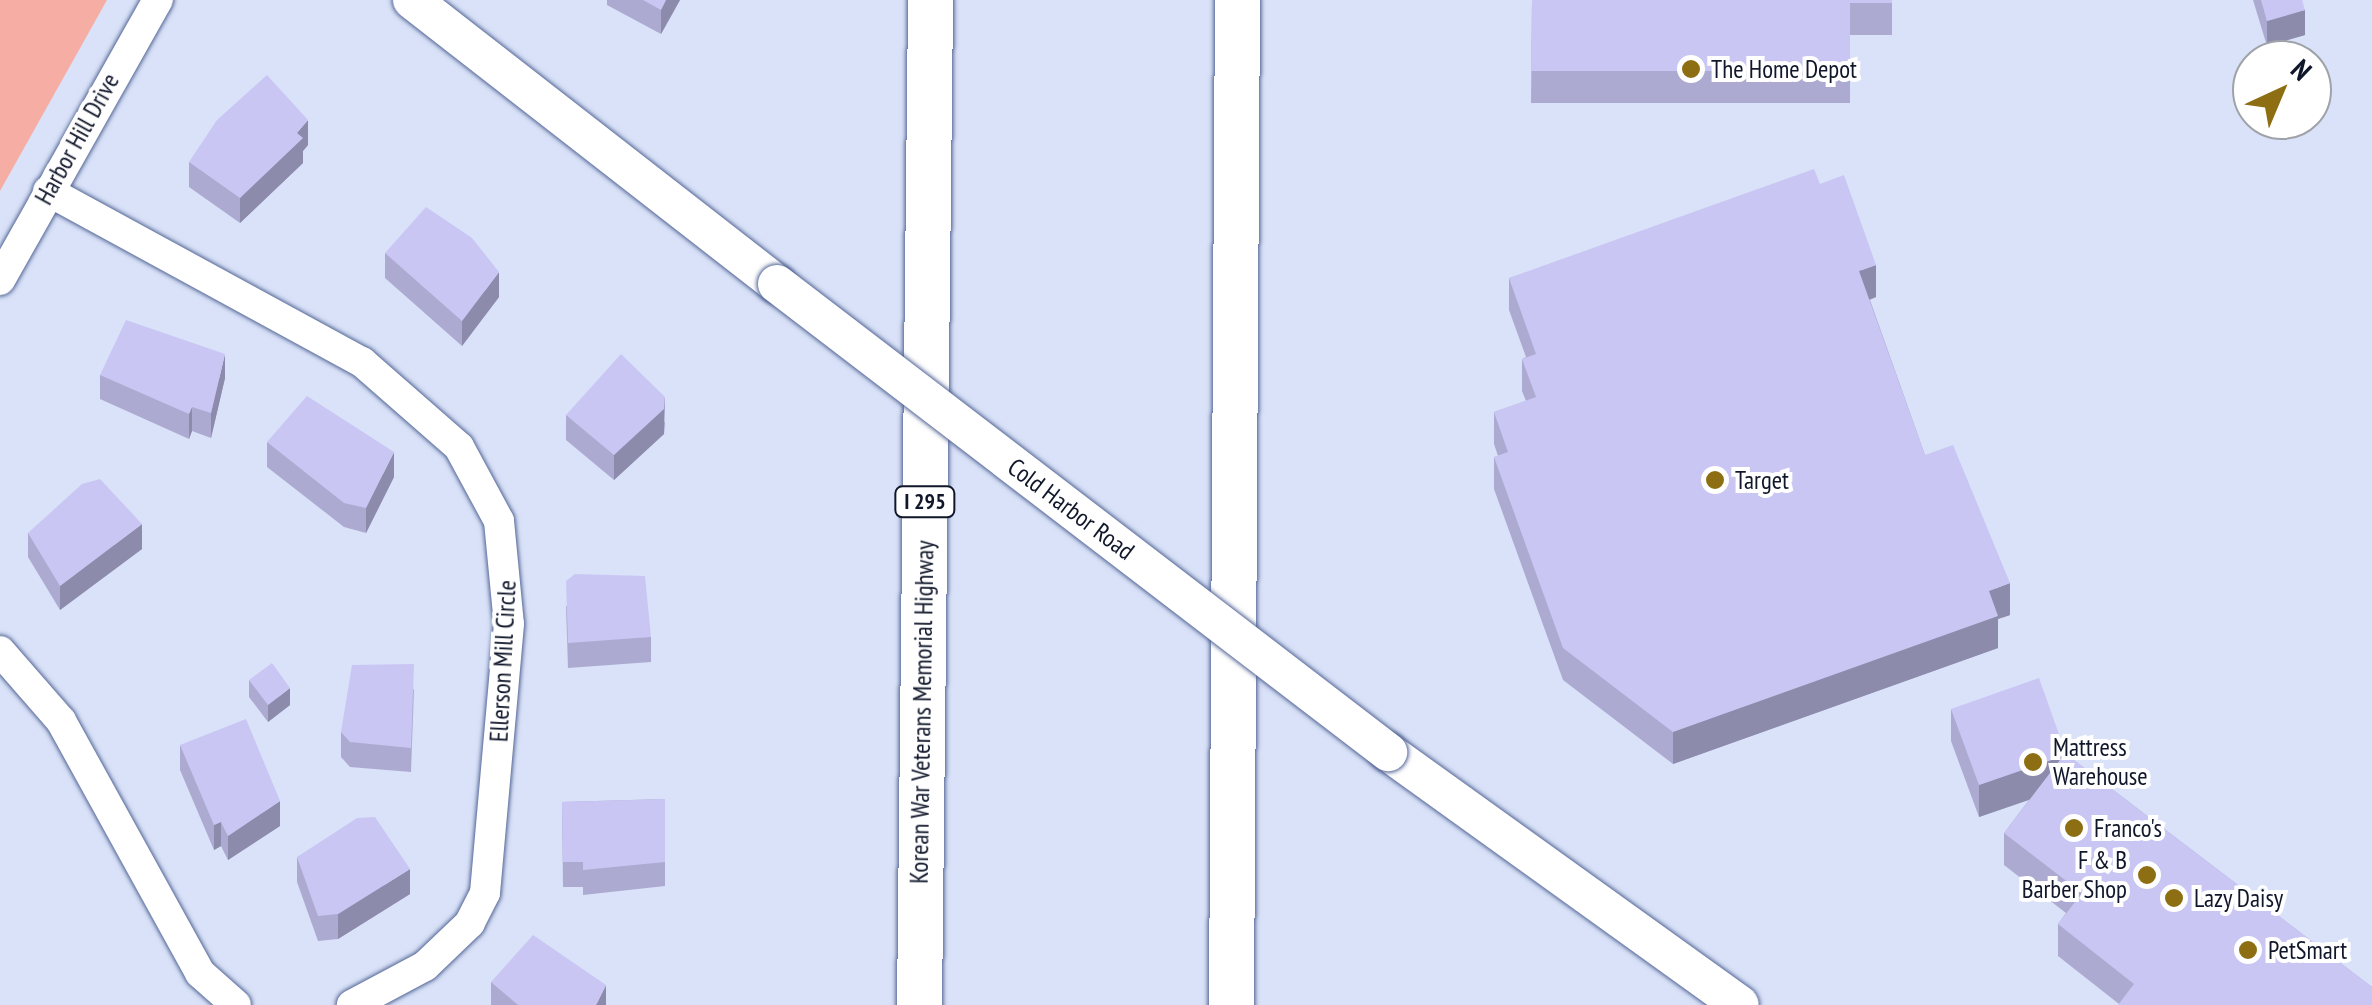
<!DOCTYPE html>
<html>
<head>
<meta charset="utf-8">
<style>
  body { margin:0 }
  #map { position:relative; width:2372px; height:1005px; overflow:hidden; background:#d9e2f8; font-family:"PT Sans Narrow",sans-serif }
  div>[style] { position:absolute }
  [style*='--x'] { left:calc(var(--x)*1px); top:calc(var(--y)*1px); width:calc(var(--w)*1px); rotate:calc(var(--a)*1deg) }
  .green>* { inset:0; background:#f6ada3 }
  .roads { filter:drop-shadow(0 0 2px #546696) drop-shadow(0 0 2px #546696) }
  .minor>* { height:30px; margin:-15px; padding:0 15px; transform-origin:15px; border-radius:15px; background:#fff }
  .major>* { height:38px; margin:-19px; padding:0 19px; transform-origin:19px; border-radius:19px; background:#fff }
  .highway>* { height:45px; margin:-22.5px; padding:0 22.5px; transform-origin:22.5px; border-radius:22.5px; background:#fff }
  .bridges { filter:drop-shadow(0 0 2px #546696) drop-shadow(0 0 2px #546696) }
  .major-bridge>* { height:38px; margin:-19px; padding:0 19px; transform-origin:19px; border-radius:19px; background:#fff }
  .wall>* { inset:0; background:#adaad2 }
  .shaded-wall>* { inset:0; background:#8d8bab }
  .building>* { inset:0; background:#c9c6f4 }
  .dots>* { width:28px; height:28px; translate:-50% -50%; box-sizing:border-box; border:5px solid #fff; border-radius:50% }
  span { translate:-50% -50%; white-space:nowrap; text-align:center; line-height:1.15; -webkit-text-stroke:8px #fff; paint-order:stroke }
  .shield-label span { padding:2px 8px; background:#fff; border:2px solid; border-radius:8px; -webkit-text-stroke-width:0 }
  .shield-label { font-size:22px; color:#11172b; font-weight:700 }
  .poi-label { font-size:25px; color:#11172b }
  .left { translate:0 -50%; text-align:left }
  .right { translate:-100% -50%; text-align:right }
  .street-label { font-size:25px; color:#11172b }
  .north { position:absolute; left:2232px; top:40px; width:100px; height:100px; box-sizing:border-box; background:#fff; border:2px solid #a0a2aa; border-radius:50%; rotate:44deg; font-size:28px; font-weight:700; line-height:40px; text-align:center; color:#11172b }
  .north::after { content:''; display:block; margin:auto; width:35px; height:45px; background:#8e6e12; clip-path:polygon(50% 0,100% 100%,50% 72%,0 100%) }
</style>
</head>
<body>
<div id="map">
  <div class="green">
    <i style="clip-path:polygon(0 0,107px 0,0 191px)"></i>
  </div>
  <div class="roads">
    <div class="minor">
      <i style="--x:48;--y:191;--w:358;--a:28.6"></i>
      <i style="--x:362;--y:362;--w:129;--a:41.2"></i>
      <i style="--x:459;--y:447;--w:84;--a:61.6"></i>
      <i style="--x:499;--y:521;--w:103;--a:84.5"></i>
      <i style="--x:509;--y:624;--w:270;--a:95.1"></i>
      <i style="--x:485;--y:893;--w:34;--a:117"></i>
      <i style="--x:470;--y:923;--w:62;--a:136.3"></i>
      <i style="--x:425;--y:966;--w:83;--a:151.9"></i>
      <i style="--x:0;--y:280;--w:322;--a:-60.6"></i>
      <i style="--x:0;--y:651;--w:93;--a:48.9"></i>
      <i style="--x:61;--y:721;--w:288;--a:61.1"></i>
      <i style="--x:200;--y:973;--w:48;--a:41.6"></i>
    </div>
    <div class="major">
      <i style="--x:412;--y:0;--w:462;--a:37.9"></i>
      <i style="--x:1388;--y:752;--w:433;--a:35.7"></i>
    </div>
    <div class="highway">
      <i style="--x:919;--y:1005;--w:1005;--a:-89.37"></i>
      <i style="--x:1231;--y:1005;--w:1005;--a:-89.66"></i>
    </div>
  </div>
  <div class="bridges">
    <div class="major-bridge">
      <i style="--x:777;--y:284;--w:770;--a:37.45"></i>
    </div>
  </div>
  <div class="wall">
    <i style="clip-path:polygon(607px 0,680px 0,661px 34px,607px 5px)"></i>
    <i style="clip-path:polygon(1532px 0,1892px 0,1892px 35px,1850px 35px,1850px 103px,1531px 103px)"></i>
    <i style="clip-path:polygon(2253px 0,2302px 0,2305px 35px,2267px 46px)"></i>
    <i style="clip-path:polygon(308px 145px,303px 151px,303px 163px,240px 223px,189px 187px,189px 162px)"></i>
    <i style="clip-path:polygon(1820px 184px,1876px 297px,1870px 300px,1925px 455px,2010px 615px,1998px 619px,1998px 648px,1673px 764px,1563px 680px,1494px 489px,1494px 457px,1498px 456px,1494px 444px,1494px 412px,1526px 401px,1522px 391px,1522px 359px,1526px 357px,1509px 310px,1509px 278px)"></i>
    <i style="clip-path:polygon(385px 253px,499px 297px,462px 346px,385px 278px)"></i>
    <i style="clip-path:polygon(100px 375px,225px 378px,211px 438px,192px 431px,189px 439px,100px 399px)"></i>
    <i style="clip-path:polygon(566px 415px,665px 422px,664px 434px,614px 480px,566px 440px)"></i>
    <i style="clip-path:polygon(267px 442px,394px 477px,366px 533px,344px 527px,267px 467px)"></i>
    <i style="clip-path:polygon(28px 533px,142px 549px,60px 610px,28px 557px)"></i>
    <i style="clip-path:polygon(566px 606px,651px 637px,651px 662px,568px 668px)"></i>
    <i style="clip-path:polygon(249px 680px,290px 705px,268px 722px,249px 697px)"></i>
    <i style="clip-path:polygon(414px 689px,411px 772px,350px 767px,341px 757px,341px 732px)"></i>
    <i style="clip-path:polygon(1951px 709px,2066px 754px,2372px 987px,2119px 1004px,2058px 956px,2058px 924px,2066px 913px,2004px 865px,2004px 833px,2029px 800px,1979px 817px,1951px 741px)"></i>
    <i style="clip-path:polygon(180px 745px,280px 826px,228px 860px,221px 846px,214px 850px,180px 770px)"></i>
    <i style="clip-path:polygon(665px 799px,665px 886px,583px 895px,583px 887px,563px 887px,562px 802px)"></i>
    <i style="clip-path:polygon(297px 857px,410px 894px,338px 939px,318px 941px,297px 882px)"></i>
    <i style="clip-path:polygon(491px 982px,606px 1005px,491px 1005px)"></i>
  </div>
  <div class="shaded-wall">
    <i style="clip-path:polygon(666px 0,680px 0,661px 34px,661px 10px)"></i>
    <i style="clip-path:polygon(2305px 10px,2305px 35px,2267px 46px,2267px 21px)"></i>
    <i style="clip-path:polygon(308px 120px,308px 145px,303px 151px,303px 163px,240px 223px,240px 198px)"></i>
    <i style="clip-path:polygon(1876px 265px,1876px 297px,1859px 303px,1859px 271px)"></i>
    <i style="clip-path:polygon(499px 272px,499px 297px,462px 346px,462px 321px)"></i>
    <i style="clip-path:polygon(225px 354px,225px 378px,211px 438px,211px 413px)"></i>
    <i style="clip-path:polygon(665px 397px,664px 434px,614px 480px,614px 455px)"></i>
    <i style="clip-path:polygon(192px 407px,192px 431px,189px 439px,189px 414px)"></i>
    <i style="clip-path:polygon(394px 452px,394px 477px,366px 533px,366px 508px)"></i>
    <i style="clip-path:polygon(142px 524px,142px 549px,60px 610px,60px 586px)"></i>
    <i style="clip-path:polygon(2010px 583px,2010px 615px,1998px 619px,1998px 648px,1673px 764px,1673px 732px,1989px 591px)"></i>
    <i style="clip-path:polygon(290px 688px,290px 705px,268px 722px,268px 705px)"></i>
    <i style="clip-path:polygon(2063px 756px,2063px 788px,1979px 817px,1979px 785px)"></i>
    <i style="clip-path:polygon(280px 801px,280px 826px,228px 860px,228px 836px)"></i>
    <i style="clip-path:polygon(221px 822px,221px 846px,214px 850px,214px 825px)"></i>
    <i style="clip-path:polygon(410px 869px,410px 894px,338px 939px,338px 914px)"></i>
    <i style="clip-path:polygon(606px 985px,606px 1005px,596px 1005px)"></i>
  </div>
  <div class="building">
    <i style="clip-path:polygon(643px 0,666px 0,661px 10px)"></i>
    <i style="clip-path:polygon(1532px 0,1892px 0,1892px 3px,1850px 3px,1850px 71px,1531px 71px)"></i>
    <i style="clip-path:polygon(2261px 0,2302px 0,2305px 10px,2267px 21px)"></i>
    <i style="clip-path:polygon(267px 75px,308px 120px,297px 133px,303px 138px,240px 198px,189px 162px,217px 120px)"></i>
    <i style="clip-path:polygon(1814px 169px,1820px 184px,1844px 175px,1876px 265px,1859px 271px,1925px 455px,1953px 445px,2010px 583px,1989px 591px,1998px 616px,1673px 732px,1563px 648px,1494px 457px,1508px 452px,1494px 412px,1536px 397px,1522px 359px,1536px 354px,1509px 278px)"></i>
    <i style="clip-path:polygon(426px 207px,472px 238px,499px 272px,462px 321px,385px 253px)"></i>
    <i style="clip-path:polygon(126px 320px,225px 354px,211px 413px,192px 407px,189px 414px,100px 375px)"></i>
    <i style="clip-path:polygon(621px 354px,665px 397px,664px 409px,614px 455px,566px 415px)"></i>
    <i style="clip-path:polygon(307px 396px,394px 452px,366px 508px,344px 503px,267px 442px)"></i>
    <i style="clip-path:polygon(100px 479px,142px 524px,60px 586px,28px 533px,82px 484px)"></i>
    <i style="clip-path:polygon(575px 574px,645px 576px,651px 637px,568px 643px,566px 581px)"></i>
    <i style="clip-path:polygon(272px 663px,290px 688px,268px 705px,249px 680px)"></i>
    <i style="clip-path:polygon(414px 664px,411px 748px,350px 742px,341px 732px,352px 665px)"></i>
    <i style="clip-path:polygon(2039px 678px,2066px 754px,2372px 987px,2372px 1005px,2118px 1005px,2134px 984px,2058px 924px,2082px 893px,2004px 833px,2063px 756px,1979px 785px,1951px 709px)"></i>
    <i style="clip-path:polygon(246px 719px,280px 801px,228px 836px,221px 822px,214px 825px,180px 745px)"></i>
    <i style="clip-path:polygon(665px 799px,665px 862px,583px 870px,583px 862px,563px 862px,562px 802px)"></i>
    <i style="clip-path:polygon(375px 817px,410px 869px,338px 914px,318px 916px,297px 857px,357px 818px)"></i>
    <i style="clip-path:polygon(533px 935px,606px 985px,596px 1005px,518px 1005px,491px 982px)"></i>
  </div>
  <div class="dots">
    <i style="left:1691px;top:69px;background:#8e6e12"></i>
    <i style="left:1715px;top:480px;background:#8e6e12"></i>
    <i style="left:2033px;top:762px;background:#8e6e12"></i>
    <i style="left:2074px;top:828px;background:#8e6e12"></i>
    <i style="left:2147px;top:875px;background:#8e6e12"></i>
    <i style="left:2174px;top:898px;background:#8e6e12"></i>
    <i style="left:2248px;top:950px;background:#8e6e12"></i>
  </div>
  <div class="shield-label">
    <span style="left:925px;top:502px">I 295</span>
  </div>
  <div class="poi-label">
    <span class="left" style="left:1711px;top:69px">The Home Depot</span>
    <span class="left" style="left:1735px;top:480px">Target</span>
    <span class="left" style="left:2053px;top:762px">Mattress<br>Warehouse</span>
    <span class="left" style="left:2094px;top:828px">Franco's</span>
    <span class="right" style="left:2127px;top:875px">F &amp; B<br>Barber Shop</span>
    <span class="left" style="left:2194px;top:898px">Lazy Daisy</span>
    <span class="left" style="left:2268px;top:950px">PetSmart</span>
  </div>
  <div class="street-label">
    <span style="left:77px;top:139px;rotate:-61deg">Harbor Hill Drive</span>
    <span style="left:1071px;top:509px;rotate:37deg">Cold Harbor Road</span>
    <span style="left:503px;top:661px;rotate:-87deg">Ellerson Mill Circle</span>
    <span style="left:922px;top:712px;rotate:-89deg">Korean War Veterans Memorial Highway</span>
  </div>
  <div class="north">N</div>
</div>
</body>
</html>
